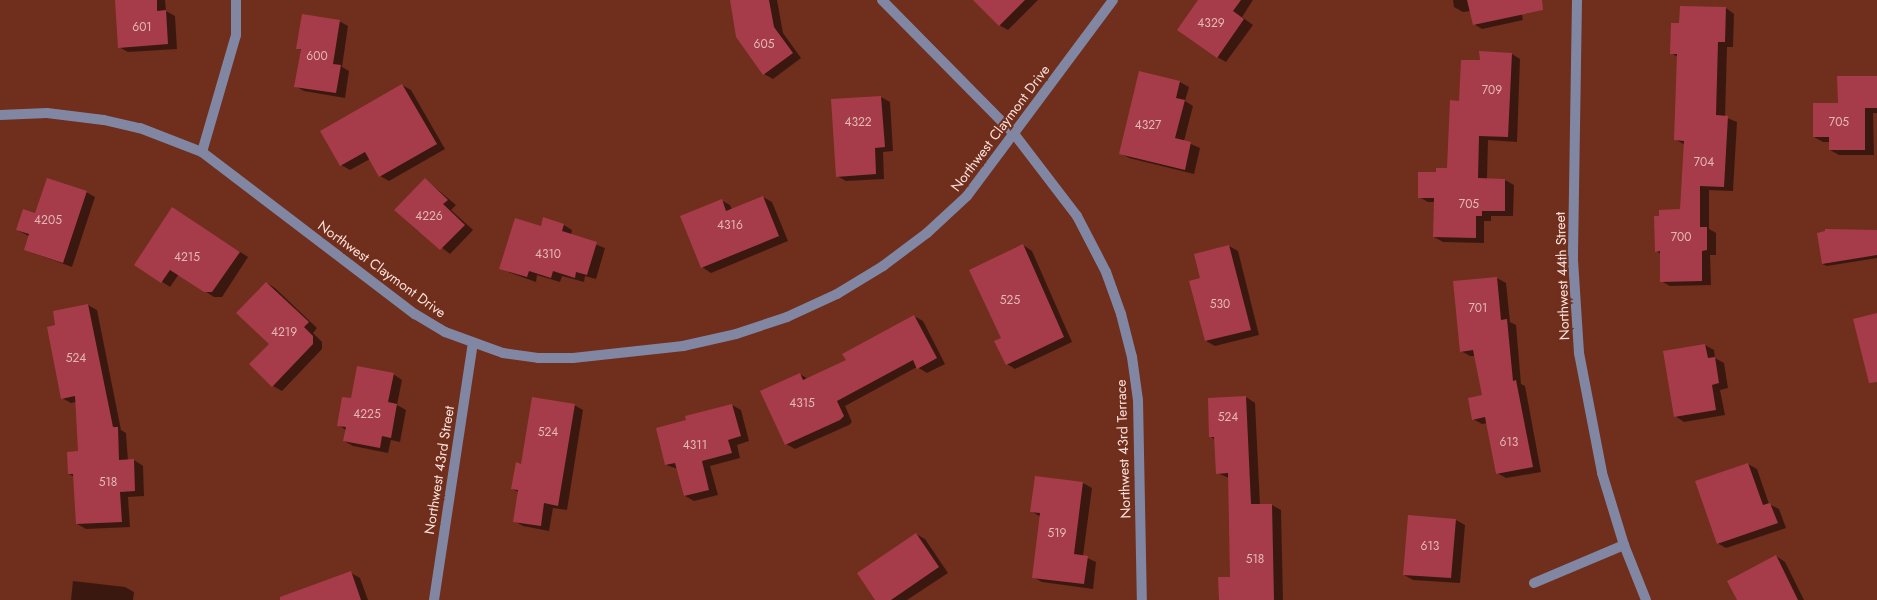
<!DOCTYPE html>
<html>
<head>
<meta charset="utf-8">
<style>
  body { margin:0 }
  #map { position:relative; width:1877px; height:600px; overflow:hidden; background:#702e1d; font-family:Jost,sans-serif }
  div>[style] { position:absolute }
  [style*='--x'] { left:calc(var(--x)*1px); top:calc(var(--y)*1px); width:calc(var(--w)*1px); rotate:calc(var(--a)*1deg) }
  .shadow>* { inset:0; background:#0007 }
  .building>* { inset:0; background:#a63c4a }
  .minor>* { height:10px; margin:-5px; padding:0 5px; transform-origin:5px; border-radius:5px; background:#8187a3 }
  span { translate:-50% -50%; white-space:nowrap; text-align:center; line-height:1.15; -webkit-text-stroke:4px #702e1d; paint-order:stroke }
  .number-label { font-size:12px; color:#e5b8b7 }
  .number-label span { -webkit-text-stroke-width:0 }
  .street-label { font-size:14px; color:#fae1db }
</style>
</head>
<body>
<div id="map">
  <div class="shadow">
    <i style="clip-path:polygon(116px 0,165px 0,166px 11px,175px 16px,177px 49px,128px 52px,119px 47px)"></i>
    <i style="clip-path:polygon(731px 0,777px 0,783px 33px,801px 58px,773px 79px,764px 74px)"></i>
    <i style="clip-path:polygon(980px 0,1038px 0,1008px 30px,999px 25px)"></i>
    <i style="clip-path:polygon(1199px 0,1253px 0,1242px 17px,1253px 25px,1226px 62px,1217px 57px)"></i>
    <i style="clip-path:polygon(1453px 0,1519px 0,1523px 20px,1482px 29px,1474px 24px,1471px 11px,1463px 12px,1454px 7px)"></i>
    <i style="clip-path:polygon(1726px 8px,1734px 14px,1733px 47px,1727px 47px,1725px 117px,1737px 122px,1733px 191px,1709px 190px,1709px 229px,1716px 233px,1716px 255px,1710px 255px,1711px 285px,1670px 286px,1661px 281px,1661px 254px,1656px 251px,1681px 210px,1685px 145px,1675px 139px,1678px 57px,1671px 53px,1680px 24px)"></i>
    <i style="clip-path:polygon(339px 21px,348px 26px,342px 67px,349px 71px,345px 98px,304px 91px,295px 86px,301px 50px,297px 48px)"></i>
    <i style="clip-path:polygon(1512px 54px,1520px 59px,1517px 142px,1488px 140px,1487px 179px,1505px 180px,1514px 185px,1513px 216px,1491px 216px,1491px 221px,1484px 221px,1484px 243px,1443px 242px,1434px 237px,1435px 202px,1428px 202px,1419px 197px,1437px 173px,1448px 169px,1460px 102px,1482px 61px)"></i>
    <i style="clip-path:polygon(1877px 77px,1877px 113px,1873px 113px,1874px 155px,1839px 155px,1830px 150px,1830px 142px,1823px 142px,1814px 137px,1839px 104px)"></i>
    <i style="clip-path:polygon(1180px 82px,1189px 87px,1185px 101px,1193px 106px,1184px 141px,1200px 148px,1194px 174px,1129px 158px,1120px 153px)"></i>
    <i style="clip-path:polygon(402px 85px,411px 90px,445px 149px,389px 181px,380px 176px,370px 159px,350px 170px,341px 165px,322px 131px)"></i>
    <i style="clip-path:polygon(881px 97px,890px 102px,893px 151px,883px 152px,884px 179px,846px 181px,837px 176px,832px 100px)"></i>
    <i style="clip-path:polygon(425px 179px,456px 205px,451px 210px,473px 230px,450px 254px,427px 236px,418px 231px,395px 210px)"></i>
    <i style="clip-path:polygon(86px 192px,95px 197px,72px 267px,25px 250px,29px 236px,17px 230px,36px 214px)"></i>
    <i style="clip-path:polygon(763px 197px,772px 202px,788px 241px,711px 273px,702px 267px,721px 200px,730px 205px,732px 210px)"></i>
    <i style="clip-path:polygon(181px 214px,248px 257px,222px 297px,214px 297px,179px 274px,170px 287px,135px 264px)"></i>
    <i style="clip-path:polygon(564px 225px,572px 230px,571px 235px,605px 248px,596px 279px,585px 276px,584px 282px,562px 276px,560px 282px,537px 275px,536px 282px,500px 269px,542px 227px)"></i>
    <i style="clip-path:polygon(1877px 231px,1877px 258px,1827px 266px,1822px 264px)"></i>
    <i style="clip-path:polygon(1023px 245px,1032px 251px,1072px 342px,1015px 369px,1007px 364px,1003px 338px)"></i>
    <i style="clip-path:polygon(1229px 246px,1238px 251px,1259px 335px,1215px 346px,1206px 341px,1202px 278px)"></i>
    <i style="clip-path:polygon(1497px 278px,1506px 283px,1510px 322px,1516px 325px,1521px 384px,1525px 386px,1541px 472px,1506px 478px,1497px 473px,1488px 423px,1482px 424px,1473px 419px,1483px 396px,1475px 356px,1470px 356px,1461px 351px)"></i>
    <i style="clip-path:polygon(267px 283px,275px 288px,317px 328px,313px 333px,322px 342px,322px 349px,282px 391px,273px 386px)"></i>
    <i style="clip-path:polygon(88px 305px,97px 310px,121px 430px,126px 433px,128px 461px,134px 460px,143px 466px,144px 496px,128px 497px,130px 527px,86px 529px,77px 524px,74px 477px,69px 474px,79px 452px,76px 402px,71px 403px,62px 398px,54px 312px)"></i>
    <i style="clip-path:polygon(914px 316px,923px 321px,945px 364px,927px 373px,917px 367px,845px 406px,852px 422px,849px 425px,795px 449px,786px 444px,800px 374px,808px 379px,847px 361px)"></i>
    <i style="clip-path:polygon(1705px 345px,1714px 350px,1715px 358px,1724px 363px,1728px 388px,1720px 390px,1725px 415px,1684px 422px,1675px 416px)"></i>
    <i style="clip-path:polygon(393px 374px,402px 380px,397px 405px,406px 410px,400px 442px,391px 440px,388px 453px,353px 446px,344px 441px,346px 430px,338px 425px,352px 399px)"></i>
    <i style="clip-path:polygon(1246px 397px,1255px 403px,1260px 505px,1272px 505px,1281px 510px,1283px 600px,1220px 600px,1231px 578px,1229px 478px,1217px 473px,1215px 440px,1210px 436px)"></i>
    <i style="clip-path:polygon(574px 405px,583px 410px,567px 510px,553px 508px,549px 531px,523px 526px,514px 521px,518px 492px,513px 489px,522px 465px)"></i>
    <i style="clip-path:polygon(732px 405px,741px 410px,749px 441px,737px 445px,740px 458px,710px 466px,718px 495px,694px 501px,685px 496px,678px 469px,666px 465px,687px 421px)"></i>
    <i style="clip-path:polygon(1748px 464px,1757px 469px,1769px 504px,1779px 509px,1786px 528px,1726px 548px,1717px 543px)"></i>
    <i style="clip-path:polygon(1083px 483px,1092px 488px,1083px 556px,1096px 562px,1093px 589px,1042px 582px,1033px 577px,1041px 517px,1031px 511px)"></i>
    <i style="clip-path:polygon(1456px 520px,1465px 525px,1460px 583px,1413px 580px,1404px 575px)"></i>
    <i style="clip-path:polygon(916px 534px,925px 539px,948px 573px,907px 600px,876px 600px)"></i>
    <i style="clip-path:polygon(1776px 556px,1785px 562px,1804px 600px,1738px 600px)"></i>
    <i style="clip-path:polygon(351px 573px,360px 578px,368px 600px,290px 600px)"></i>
    <i style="clip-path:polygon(73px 581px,125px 587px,134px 592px,133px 600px,71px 600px)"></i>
  </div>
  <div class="building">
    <i style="clip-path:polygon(115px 0,157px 0,157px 11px,166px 10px,168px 44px,118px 48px)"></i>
    <i style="clip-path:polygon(730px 0,769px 0,774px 27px,793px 53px,763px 75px,736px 37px)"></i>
    <i style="clip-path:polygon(973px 0,1025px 0,999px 26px)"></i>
    <i style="clip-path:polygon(1198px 0,1241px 0,1233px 11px,1244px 19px,1217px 58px,1177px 30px)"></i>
    <i style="clip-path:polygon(1467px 0,1542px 0,1543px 10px,1473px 25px)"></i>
    <i style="clip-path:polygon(1680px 6px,1726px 7px,1725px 42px,1718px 42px,1716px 115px,1728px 116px,1724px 187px,1700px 186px,1700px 227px,1707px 227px,1707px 250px,1702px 251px,1702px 281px,1660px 282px,1660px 251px,1655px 252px,1654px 216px,1659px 216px,1659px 210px,1680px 209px,1684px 141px,1674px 140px,1677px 54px,1670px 54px,1671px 23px,1679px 23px)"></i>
    <i style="clip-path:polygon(302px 14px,340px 20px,333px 64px,341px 65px,336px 93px,294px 87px,301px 49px,296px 49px)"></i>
    <i style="clip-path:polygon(1479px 51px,1512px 53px,1508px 137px,1479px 136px,1478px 178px,1505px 179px,1505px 211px,1482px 211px,1482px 216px,1476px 216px,1476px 238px,1433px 237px,1434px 198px,1418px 198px,1418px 172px,1436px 172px,1436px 168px,1447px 168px,1450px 100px,1459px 101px,1461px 60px,1480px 60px)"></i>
    <i style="clip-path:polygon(1139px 71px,1180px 81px,1176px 98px,1185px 100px,1175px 138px,1191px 142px,1185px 170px,1119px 154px)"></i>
    <i style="clip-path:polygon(1837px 76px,1877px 76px,1877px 108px,1865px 108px,1865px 150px,1829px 150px,1829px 137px,1813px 137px,1813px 103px,1838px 103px)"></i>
    <i style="clip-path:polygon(402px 84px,437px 144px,379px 177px,365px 152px,340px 166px,320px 131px)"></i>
    <i style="clip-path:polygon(881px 96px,885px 147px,875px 148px,876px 174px,836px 177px,831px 99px)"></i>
    <i style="clip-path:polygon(47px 178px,87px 191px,63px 263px,24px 250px,29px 234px,16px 230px,23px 209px,35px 213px)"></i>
    <i style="clip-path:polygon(425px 178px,448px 200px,443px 204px,465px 225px,440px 250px,394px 210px)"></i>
    <i style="clip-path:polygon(763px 196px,779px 236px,701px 268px,680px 216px,722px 199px,726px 211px)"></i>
    <i style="clip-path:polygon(172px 207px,240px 252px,212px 292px,204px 292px,170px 270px,161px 283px,134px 265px)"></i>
    <i style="clip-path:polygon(543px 217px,564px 224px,562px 231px,597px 242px,587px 275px,576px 272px,575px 278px,553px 271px,551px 278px,529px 271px,527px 277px,499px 269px,515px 218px,541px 226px)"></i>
    <i style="clip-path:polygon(1825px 229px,1877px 230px,1877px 255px,1822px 264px,1817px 233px,1825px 231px)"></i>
    <i style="clip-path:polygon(1023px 244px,1064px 337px,1006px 365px,994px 341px,1001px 338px,969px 270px)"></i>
    <i style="clip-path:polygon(1229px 245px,1251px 330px,1205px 341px,1189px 281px,1200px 278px,1194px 254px)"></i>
    <i style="clip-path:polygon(1497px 277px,1501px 320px,1507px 319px,1513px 381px,1516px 380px,1533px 467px,1496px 474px,1485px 417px,1472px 420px,1468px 398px,1482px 395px,1473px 350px,1460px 352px,1453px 281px)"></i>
    <i style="clip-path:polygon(266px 282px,309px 322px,304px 327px,313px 336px,313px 344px,272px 387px,249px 364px,269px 344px,236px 313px)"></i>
    <i style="clip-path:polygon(88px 304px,113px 427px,118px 427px,119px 460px,134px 459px,135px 491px,120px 492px,122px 522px,76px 524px,73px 474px,68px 474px,67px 452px,78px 451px,75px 396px,61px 399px,47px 327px,55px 325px,53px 311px)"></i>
    <i style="clip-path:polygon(1877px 313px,1877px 382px,1869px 383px,1853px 319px)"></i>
    <i style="clip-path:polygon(914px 315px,937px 358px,917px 369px,913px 360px,837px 401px,844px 416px,840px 420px,785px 445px,760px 391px,800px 373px,803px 380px,846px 360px,842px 354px)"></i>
    <i style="clip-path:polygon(1705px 344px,1708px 358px,1715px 357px,1719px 383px,1712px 385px,1716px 410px,1674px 417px,1663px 351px)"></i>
    <i style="clip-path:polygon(357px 366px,394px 373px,388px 402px,397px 404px,391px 438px,382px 436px,380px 448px,343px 441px,346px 427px,337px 426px,342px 397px,351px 398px)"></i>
    <i style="clip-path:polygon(1246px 396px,1251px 504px,1272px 504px,1274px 600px,1219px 600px,1218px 577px,1230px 577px,1228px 473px,1216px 474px,1214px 437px,1209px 437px,1208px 398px)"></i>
    <i style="clip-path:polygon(532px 397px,575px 404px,558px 506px,544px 503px,541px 526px,513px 522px,518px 490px,511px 489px,516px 462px,521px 464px)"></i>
    <i style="clip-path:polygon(732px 404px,741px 436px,728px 440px,732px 453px,702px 461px,709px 490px,684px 496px,675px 463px,665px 465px,656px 428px,686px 420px,685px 416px)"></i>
    <i style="clip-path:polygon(1748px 463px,1763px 505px,1770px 503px,1778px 523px,1717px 544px,1695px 481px)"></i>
    <i style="clip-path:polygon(1035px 476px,1083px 482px,1074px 554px,1088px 556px,1084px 584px,1032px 578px,1040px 513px,1030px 512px)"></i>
    <i style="clip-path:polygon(1408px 515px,1456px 519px,1451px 578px,1403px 575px)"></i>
    <i style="clip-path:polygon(916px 533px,939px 567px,891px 600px,875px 600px,857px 573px)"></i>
    <i style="clip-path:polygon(1776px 555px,1798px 600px,1737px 600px,1727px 581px)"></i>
    <i style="clip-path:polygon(351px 571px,361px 600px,280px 600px,280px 597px)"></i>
  </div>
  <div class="minor">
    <i style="--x:882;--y:0;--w:190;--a:45.4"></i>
    <i style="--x:1015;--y:135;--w:102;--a:52.6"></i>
    <i style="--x:1077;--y:216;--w:63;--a:62.6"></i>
    <i style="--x:1106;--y:272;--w:45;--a:70.3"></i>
    <i style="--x:1121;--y:314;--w:44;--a:75.7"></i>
    <i style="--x:1132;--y:357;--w:43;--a:82.1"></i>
    <i style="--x:1138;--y:400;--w:200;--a:88.9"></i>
    <i style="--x:1577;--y:0;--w:260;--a:90.9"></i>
    <i style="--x:1573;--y:260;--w:93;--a:86.3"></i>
    <i style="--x:1579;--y:353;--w:122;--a:79.1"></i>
    <i style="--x:1602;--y:473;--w:75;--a:73"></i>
    <i style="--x:1624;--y:545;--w:59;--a:68.2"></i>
    <i style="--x:0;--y:115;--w:47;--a:-2.4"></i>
    <i style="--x:47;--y:113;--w:57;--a:7"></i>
    <i style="--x:104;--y:120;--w:37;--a:13"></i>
    <i style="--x:140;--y:128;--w:66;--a:21.2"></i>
    <i style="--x:202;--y:152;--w:268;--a:37.3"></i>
    <i style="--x:415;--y:314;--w:35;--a:31"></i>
    <i style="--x:445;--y:332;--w:62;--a:19.9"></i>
    <i style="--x:503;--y:353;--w:35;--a:8"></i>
    <i style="--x:538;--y:358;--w:35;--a:0"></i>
    <i style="--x:573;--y:358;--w:111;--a:-6.2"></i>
    <i style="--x:683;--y:346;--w:54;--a:-12.8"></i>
    <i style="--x:736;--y:334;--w:54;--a:-18.4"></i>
    <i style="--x:787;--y:317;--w:55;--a:-24.7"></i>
    <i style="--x:837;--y:294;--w:54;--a:-31.3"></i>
    <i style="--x:883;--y:266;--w:55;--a:-36.9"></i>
    <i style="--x:927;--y:233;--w:54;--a:-42.8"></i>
    <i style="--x:967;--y:196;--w:244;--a:-53.3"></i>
    <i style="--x:202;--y:152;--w:122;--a:-73.8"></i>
    <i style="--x:236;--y:35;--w:35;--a:-90"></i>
    <i style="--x:1534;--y:583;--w:98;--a:-22.9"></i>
    <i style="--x:434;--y:600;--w:260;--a:-81.4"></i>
  </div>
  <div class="number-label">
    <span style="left:1211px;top:24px">4329</span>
    <span style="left:142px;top:28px">601</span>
    <span style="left:764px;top:45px">605</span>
    <span style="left:317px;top:57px">600</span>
    <span style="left:1492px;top:91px">709</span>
    <span style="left:858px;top:123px">4322</span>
    <span style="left:1839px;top:123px">705</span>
    <span style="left:1148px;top:126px">4327</span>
    <span style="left:1704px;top:163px">704</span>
    <span style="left:1469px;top:205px">705</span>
    <span style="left:429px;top:217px">4226</span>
    <span style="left:48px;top:221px">4205</span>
    <span style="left:730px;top:226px">4316</span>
    <span style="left:1681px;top:238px">700</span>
    <span style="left:548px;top:255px">4310</span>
    <span style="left:187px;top:258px">4215</span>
    <span style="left:1010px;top:301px">525</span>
    <span style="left:1220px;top:305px">530</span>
    <span style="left:1478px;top:309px">701</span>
    <span style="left:284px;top:333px">4219</span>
    <span style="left:76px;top:359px">524</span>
    <span style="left:802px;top:404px">4315</span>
    <span style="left:367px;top:415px">4225</span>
    <span style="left:1228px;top:418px">524</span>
    <span style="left:548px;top:433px">524</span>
    <span style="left:1509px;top:443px">613</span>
    <span style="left:695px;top:446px">4311</span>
    <span style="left:108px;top:483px">518</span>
    <span style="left:1057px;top:534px">519</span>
    <span style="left:1430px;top:547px">613</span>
    <span style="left:1255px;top:560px">518</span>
  </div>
  <div class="street-label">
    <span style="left:1000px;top:128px;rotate:-53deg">Northwest Claymont Drive</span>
    <span style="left:382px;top:269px;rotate:36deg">Northwest Claymont Drive</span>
    <span style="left:1562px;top:276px;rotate:-92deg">Northwest 44th Street</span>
    <span style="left:1123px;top:449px;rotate:-92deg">Northwest 43rd Terrace</span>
    <span style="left:439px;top:470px;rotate:-81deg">Northwest 43rd Street</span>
  </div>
</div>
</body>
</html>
